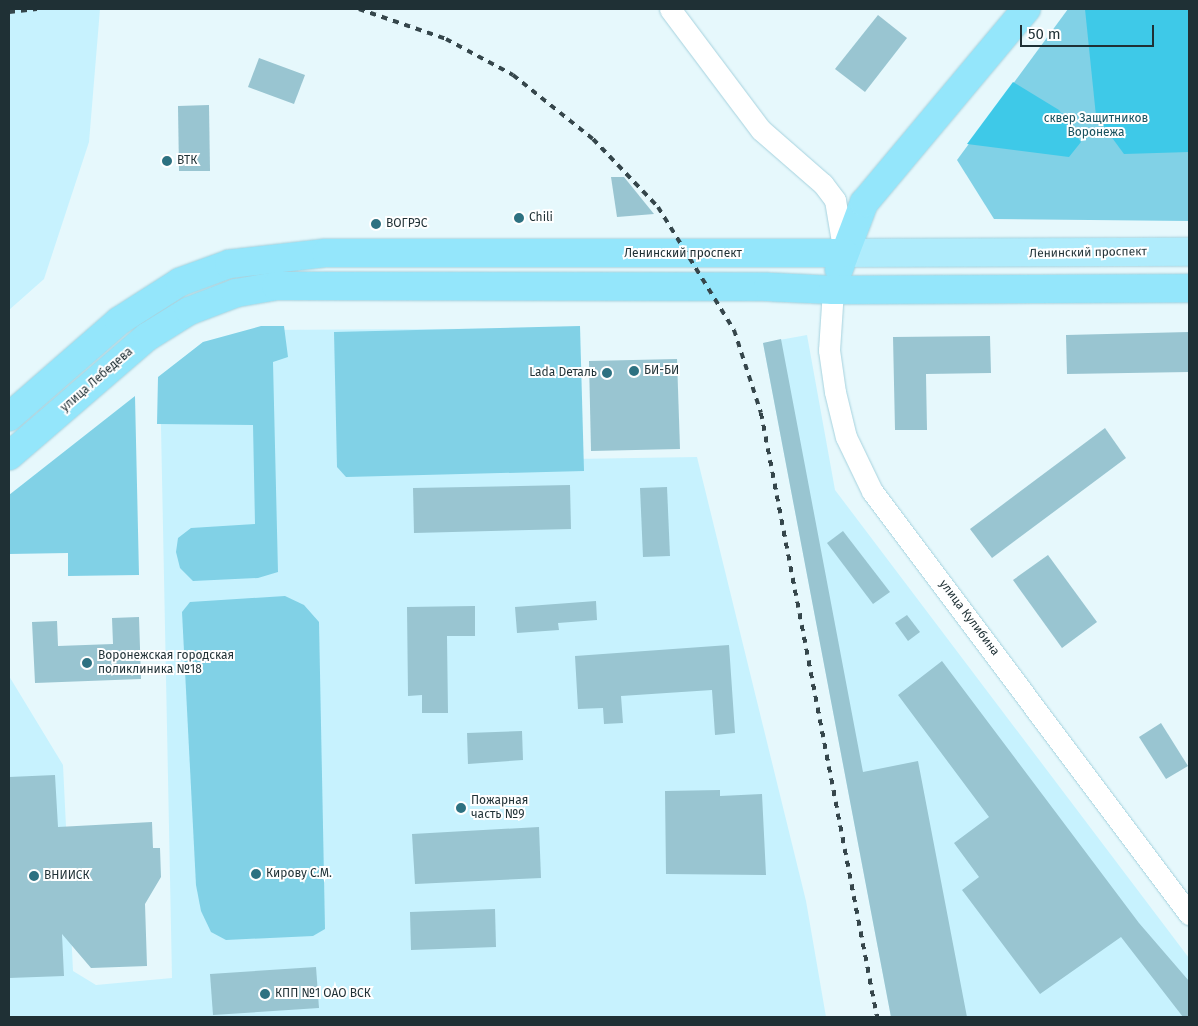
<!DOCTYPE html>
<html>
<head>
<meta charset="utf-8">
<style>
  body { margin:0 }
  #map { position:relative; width:1198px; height:1026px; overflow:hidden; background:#e6f8fc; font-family:"Fira Sans",sans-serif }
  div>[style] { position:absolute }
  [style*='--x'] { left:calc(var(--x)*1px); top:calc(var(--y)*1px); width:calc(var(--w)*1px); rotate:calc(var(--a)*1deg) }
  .built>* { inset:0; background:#c7f2fe }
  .green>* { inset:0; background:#81d1e6 }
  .forest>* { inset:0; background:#3ec9e8 }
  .building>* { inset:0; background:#99c5d1 }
  .roads { filter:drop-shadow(0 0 1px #a6d2de) drop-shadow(0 0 1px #a6d2de) }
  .minor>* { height:21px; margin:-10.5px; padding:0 10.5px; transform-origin:10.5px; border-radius:10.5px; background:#fff }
  .primary>* { height:28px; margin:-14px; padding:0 14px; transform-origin:14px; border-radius:14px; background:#afecfc }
  .trunk>* { height:28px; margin:-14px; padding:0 14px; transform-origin:14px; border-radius:14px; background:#94e6fb }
  .rail>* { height:4px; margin-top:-2px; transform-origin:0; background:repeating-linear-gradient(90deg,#35464b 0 6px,transparent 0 12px) }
  .dots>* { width:14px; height:14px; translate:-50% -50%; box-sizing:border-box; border:2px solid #fff; border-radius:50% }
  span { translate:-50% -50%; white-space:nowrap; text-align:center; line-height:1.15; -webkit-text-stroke:4px #fff; paint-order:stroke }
  .park-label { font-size:12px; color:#18515e }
  .poi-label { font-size:12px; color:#1f3035 }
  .left { translate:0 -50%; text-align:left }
  .right { translate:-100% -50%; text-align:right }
  .street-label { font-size:12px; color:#1f3035 }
  .frame { position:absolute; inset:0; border:10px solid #1f3035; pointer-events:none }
  .scale { position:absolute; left:1020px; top:25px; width:134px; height:22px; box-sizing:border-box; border:2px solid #1f3035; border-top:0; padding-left:6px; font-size:15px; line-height:18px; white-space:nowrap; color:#1f3035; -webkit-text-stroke:4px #fff; paint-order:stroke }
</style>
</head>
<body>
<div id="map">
  <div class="built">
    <i style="clip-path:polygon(9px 9px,100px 9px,89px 142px,44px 279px,9px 310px)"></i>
    <i style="clip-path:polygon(569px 328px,572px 459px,697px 457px,806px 901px,826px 1017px,9px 1017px,9px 676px,63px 765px,73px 971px,96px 985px,172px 978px,160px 377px,203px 342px,263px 330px)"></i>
    <i style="clip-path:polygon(807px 335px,835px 490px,1189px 958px,1189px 1017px,891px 1017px,763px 343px)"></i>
  </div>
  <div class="green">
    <i style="clip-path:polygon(1068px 9px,1189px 9px,1189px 221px,994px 219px,957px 160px)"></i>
    <i style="clip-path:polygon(261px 326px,284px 326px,288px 357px,273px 362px,278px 572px,258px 578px,193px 581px,180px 568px,176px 552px,178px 538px,191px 528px,255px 524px,253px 425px,157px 424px,158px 377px,203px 342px)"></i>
    <i style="clip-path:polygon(580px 326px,584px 471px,346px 477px,337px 467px,334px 332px)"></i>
    <i style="clip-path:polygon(135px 396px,139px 575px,68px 576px,68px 553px,9px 554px,9px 495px)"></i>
    <i style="clip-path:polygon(285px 596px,304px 605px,319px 622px,325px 929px,313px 936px,226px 940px,211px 932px,201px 911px,196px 885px,182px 612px,190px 602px)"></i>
  </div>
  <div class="forest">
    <i style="clip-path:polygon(1085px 9px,1189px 9px,1189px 152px,1124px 154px,1096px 116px)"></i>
    <i style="clip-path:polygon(1013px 82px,1059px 110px,1081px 142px,1069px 157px,967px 144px)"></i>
  </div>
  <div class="building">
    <i style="clip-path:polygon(878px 15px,907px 38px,865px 92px,835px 69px)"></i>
    <i style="clip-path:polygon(259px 58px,305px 75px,294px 104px,248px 87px)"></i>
    <i style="clip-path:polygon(209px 105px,210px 171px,179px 171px,178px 106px)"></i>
    <i style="clip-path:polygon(611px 177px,624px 177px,654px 214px,617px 217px)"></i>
    <i style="clip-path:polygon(1189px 332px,1189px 372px,1067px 374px,1066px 335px)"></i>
    <i style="clip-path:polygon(990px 336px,991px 373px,926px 374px,927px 430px,895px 430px,893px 337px)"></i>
    <i style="clip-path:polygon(781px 339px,863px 772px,918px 761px,967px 1017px,891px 1017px,763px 343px)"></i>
    <i style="clip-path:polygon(677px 359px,680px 449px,591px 451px,589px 361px)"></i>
    <i style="clip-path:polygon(1105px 428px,1126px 458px,992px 558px,970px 529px)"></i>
    <i style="clip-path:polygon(570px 485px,571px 529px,414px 533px,413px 488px)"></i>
    <i style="clip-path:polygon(667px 487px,670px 556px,643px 557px,640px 488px)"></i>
    <i style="clip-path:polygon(843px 531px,890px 592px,873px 604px,827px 543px)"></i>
    <i style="clip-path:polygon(1048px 555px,1097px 622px,1062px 648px,1013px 580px)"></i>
    <i style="clip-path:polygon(596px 601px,597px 620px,558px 623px,559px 630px,517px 633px,515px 607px)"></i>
    <i style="clip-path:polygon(475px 606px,475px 636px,447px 636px,448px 713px,422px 713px,422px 695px,408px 696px,407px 607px)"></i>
    <i style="clip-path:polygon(907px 615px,920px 632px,908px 641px,895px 623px)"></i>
    <i style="clip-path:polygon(139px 617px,141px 679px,35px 683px,32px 622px,57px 621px,58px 646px,113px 644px,112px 618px)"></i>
    <i style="clip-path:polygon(729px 645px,735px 733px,715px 735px,712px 690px,621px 696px,623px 723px,604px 724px,603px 708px,578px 709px,575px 656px)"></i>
    <i style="clip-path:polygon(942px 661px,1139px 923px,1189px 981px,1189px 1017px,1183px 1017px,1121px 937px,1040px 994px,962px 890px,979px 877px,954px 843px,989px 817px,898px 695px)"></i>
    <i style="clip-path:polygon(1161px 723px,1188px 766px,1166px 779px,1139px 737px)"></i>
    <i style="clip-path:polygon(522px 731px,523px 760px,468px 764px,467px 733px)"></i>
    <i style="clip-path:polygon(55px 775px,58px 827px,152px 822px,153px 848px,160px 848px,161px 877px,145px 904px,147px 966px,91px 968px,62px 934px,64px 976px,9px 978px,9px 777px)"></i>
    <i style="clip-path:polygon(720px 790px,720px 796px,762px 794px,766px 875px,666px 874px,665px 791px)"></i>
    <i style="clip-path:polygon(539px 827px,541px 878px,415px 884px,412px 834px)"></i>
    <i style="clip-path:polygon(495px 909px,496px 947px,411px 950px,410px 912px)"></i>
    <i style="clip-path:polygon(316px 967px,319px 1008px,213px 1015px,210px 974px)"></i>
  </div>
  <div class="roads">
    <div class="minor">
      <i style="--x:670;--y:9;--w:151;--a:53.1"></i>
      <i style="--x:761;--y:130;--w:82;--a:41.1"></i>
      <i style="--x:823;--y:184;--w:20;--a:53"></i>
      <i style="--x:835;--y:200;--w:54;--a:80.4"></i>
      <i style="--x:833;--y:290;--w:60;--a:93.8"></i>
      <i style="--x:829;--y:350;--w:42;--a:81.9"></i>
      <i style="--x:835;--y:392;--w:46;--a:76.3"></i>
      <i style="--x:846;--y:437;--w:60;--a:64.3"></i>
      <i style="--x:872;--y:491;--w:529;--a:53.15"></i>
    </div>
    <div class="primary">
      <i style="--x:844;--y:253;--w:345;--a:-0.2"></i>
    </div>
    <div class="trunk">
      <i style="--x:839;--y:269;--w:71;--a:-69.3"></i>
      <i style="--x:864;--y:203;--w:253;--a:-50.1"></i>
      <i style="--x:9;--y:417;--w:146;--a:-41.1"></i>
      <i style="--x:119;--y:321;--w:72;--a:-32.6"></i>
      <i style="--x:180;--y:282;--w:52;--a:-20.2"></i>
      <i style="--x:229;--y:264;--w:98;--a:-6.5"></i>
      <i style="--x:326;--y:253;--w:518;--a:0"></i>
      <i style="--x:9;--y:456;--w:182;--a:-40.8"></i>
      <i style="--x:147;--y:337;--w:49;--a:-31.8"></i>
      <i style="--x:189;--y:311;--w:50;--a:-21"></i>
      <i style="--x:236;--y:293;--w:41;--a:-9.9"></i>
      <i style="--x:276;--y:286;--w:492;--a:0.1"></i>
      <i style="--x:768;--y:287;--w:65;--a:2.6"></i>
      <i style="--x:833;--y:290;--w:356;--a:-0.3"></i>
    </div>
  </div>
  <div class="rail">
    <i style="--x:359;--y:9;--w:92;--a:19"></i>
    <i style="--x:446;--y:39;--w:76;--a:28.2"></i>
    <i style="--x:513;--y:75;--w:102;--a:38.7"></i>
    <i style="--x:593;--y:139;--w:94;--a:46.3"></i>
    <i style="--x:658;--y:207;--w:145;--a:58.3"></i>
    <i style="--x:734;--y:330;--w:87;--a:72"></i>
    <i style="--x:761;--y:413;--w:615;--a:79.13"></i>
    <i style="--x:9;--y:12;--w:28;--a:-6"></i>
  </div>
  <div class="dots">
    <i style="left:167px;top:161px;background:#2d7181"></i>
    <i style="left:519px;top:218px;background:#2d7181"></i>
    <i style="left:376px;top:224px;background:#2d7181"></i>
    <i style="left:634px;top:371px;background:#2d7181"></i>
    <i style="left:607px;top:373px;background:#2d7181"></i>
    <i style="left:87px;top:663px;background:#2d7181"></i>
    <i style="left:461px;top:808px;background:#2d7181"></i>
    <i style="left:256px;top:874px;background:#2d7181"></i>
    <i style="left:34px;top:876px;background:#2d7181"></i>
    <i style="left:265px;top:994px;background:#2d7181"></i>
  </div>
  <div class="park-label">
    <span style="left:1096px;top:126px">сквер Защитников<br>Воронежа</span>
  </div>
  <div class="poi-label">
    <span class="left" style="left:177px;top:161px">ВТК</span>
    <span class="left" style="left:529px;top:218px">Chili</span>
    <span class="left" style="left:386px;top:224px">ВОГРЭС</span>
    <span class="left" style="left:644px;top:371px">БИ-БИ</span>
    <span class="right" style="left:597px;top:373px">Lada Dеталь</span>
    <span class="left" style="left:98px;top:663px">Воронежская городская<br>поликлиника №18</span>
    <span class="left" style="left:471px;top:808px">Пожарная<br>часть №9</span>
    <span class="left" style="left:266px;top:874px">Кирову С.М.</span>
    <span class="left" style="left:44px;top:876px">ВНИИСК</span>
    <span class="left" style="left:275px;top:994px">КПП №1 ОАО ВСК</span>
  </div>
  <div class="street-label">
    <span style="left:1088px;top:253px;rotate:-1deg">Ленинский проспект</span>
    <span style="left:683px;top:254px">Ленинский проспект</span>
    <span style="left:97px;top:380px;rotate:-41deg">улица Лебедева</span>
    <span style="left:969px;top:618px;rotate:53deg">улица Кулибина</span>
  </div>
  <div class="frame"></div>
  <div class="scale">50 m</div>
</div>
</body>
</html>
